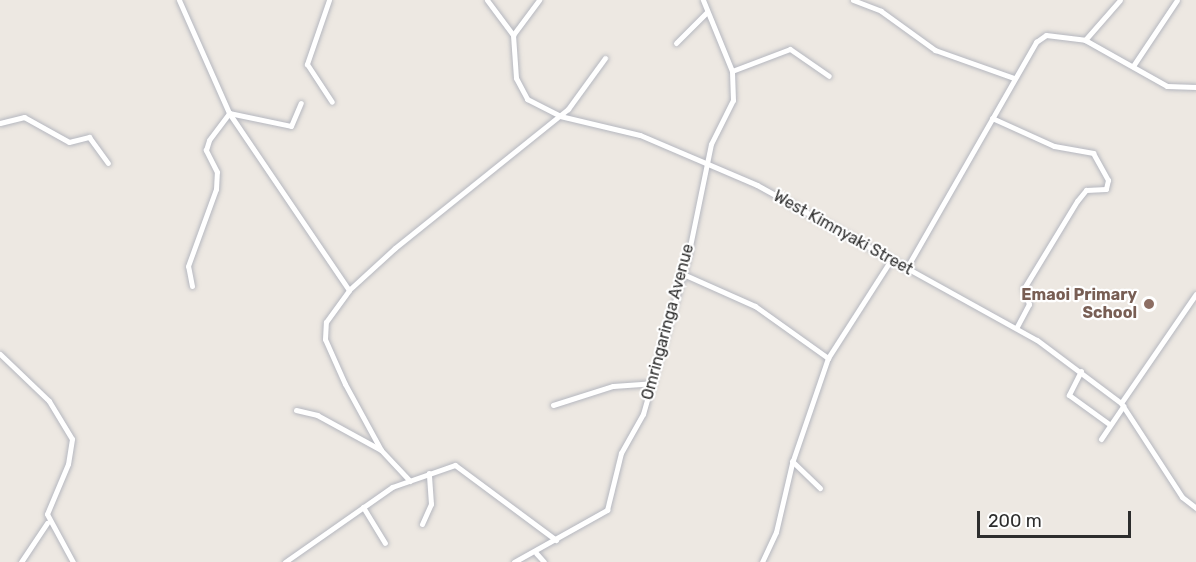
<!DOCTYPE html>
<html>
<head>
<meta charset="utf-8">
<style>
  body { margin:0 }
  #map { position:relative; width:1196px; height:562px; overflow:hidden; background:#ede8e2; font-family:Rubik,sans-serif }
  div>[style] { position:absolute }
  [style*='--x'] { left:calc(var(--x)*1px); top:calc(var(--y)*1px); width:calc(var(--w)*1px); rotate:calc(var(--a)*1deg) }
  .roads { filter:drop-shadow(0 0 2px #b5b7bf) drop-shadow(0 0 2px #b5b7bf) }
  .street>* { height:5px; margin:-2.5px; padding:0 2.5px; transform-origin:2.5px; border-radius:2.5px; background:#fff }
  .dots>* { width:16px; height:16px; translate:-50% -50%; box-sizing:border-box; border:3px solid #fff; border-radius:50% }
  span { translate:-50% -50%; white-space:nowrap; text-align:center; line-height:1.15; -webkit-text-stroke:4.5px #fff; paint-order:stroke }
  .street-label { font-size:16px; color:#2d2d2d }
  .education-label { font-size:16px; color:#785e54; font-weight:700 }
  .right { translate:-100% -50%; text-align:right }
  .scale { position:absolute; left:977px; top:511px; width:154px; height:27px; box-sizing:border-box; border:3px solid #2d2d2d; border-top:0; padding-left:8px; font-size:18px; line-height:21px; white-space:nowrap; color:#2d2d2d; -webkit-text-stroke:4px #fff; paint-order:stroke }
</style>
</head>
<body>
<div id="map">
  <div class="roads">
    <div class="street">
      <i style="--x:179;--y:0;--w:124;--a:66.1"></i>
      <i style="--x:229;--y:113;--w:214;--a:55.9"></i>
      <i style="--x:329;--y:0;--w:68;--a:109"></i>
      <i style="--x:307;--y:64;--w:45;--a:56.7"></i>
      <i style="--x:487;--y:0;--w:44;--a:53.4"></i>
      <i style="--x:513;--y:35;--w:43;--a:86"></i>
      <i style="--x:516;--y:78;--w:24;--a:62"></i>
      <i style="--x:527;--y:99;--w:37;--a:27"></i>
      <i style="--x:560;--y:116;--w:82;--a:13.4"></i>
      <i style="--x:640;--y:135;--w:127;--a:23.1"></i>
      <i style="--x:757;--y:185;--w:320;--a:29"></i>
      <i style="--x:1037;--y:340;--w:105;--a:36.9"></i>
      <i style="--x:1121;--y:403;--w:112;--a:57"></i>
      <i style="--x:1182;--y:497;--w:18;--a:38"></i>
      <i style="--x:853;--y:0;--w:30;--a:21"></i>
      <i style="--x:881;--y:11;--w:67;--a:35.8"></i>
      <i style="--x:935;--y:50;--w:84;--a:19.5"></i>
      <i style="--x:513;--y:35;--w:44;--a:-53.4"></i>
      <i style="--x:1085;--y:40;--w:94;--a:29.3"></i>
      <i style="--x:1167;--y:86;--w:29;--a:2"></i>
      <i style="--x:676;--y:43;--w:44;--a:-45"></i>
      <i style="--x:1133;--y:66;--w:79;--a:-56.3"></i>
      <i style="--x:732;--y:71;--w:62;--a:-20.8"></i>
      <i style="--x:790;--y:49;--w:47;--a:34.7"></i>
      <i style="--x:992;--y:118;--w:68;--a:24.3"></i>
      <i style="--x:1054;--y:146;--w:40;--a:10"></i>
      <i style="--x:1093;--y:153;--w:31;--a:61"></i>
      <i style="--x:1108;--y:180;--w:9;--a:103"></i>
      <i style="--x:1106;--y:189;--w:20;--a:177"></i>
      <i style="--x:1086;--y:190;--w:14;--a:129"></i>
      <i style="--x:1077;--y:201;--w:102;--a:121.3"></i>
      <i style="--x:1024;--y:288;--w:17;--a:73"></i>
      <i style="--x:1029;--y:304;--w:27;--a:118"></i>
      <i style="--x:0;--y:123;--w:25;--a:-14"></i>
      <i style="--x:24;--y:117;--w:51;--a:29.1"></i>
      <i style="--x:69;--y:142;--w:21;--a:-14"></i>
      <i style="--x:89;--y:137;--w:32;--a:54"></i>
      <i style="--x:906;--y:269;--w:262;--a:-60.2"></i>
      <i style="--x:1036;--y:42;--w:12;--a:-35"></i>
      <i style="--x:1046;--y:35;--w:39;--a:7"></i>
      <i style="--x:1085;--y:40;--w:53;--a:-48.8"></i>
      <i style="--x:683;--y:274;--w:79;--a:24"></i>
      <i style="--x:755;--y:306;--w:90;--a:35.5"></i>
      <i style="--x:192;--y:286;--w:20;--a:-101"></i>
      <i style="--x:188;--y:266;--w:82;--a:-70"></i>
      <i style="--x:216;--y:189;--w:17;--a:-87"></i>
      <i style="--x:217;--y:172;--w:25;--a:-117"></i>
      <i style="--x:206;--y:150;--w:10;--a:-73"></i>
      <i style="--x:209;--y:140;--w:34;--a:-53"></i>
      <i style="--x:229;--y:113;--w:63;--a:11.8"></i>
      <i style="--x:291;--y:126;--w:25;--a:-67"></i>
      <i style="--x:0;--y:354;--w:68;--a:43.8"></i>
      <i style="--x:49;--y:401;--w:44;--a:58.8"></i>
      <i style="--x:72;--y:439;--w:25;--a:99"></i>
      <i style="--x:68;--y:464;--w:54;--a:112.8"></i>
      <i style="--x:47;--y:514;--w:55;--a:61.6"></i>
      <i style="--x:1081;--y:371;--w:27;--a:117"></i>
      <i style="--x:1069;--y:395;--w:49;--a:35.9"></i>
      <i style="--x:1121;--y:403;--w:132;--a:-55.5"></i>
      <i style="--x:553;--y:405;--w:63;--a:-17.6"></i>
      <i style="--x:613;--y:386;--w:39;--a:-4"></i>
      <i style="--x:296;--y:410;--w:22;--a:13"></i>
      <i style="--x:317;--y:415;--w:73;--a:28.7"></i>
      <i style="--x:1101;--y:439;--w:40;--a:-56"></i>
      <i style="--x:792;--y:461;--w:39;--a:44"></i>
      <i style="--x:410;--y:481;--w:42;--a:-133.1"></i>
      <i style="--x:381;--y:450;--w:75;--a:-118.6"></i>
      <i style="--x:345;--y:384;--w:49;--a:-114"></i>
      <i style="--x:325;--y:339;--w:17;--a:-87"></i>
      <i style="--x:326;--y:322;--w:39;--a:-54"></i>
      <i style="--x:349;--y:290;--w:62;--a:-42.4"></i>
      <i style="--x:395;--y:248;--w:222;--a:-38.8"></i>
      <i style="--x:568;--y:109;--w:63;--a:-54"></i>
      <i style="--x:363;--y:507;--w:42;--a:58.6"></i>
      <i style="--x:422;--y:524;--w:22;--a:-66"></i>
      <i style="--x:431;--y:504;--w:31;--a:-94"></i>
      <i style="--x:536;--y:553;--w:12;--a:48"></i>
      <i style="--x:21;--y:562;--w:47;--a:-56.3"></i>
      <i style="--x:285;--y:562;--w:131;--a:-35"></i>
      <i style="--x:392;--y:487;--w:67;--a:-19.2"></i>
      <i style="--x:455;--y:465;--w:126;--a:36.6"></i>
      <i style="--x:514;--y:562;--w:107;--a:-29.2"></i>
      <i style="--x:607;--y:510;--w:59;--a:-76.2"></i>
      <i style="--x:621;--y:453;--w:45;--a:-60.6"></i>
      <i style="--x:643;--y:414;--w:164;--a:-74.1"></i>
      <i style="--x:688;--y:256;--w:114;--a:-78.4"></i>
      <i style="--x:711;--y:144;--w:49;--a:-63.4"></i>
      <i style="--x:733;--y:100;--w:29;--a:-92"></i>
      <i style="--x:732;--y:71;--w:77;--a:-112.2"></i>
      <i style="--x:762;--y:562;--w:33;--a:-65"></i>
      <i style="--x:776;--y:532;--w:71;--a:-76.9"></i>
      <i style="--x:792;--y:463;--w:111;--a:-71.1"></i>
      <i style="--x:828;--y:358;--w:117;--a:-57.3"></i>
    </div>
  </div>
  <div class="dots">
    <i style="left:1149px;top:304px;background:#8d6e63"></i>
  </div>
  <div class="street-label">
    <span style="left:843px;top:233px;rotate:29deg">West Kimnyaki Street</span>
    <span style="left:668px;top:322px;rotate:-75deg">Omringaringa Avenue</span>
  </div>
  <div class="education-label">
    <span class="right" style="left:1137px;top:304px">Emaoi Primary<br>School</span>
  </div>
  <div class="scale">200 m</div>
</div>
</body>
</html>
